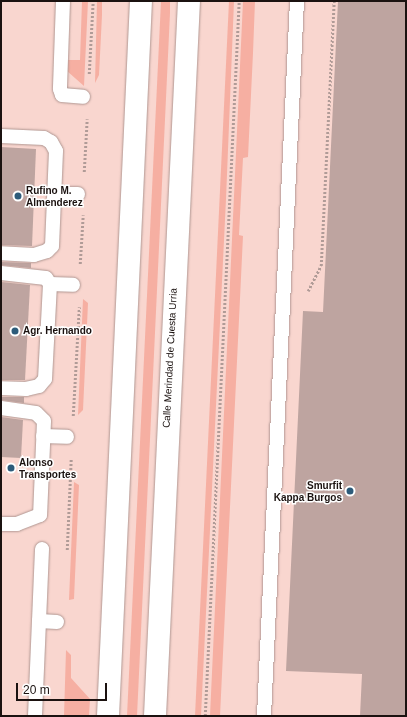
<!DOCTYPE html>
<html>
<head>
<meta charset="utf-8">
<style>
  body { margin:0 }
  #map { position:relative; width:407px; height:717px; overflow:hidden; background:#fee3de; font-family:Helvetica,sans-serif }
  div>[style] { position:absolute }
  [style*='--x'] { left:calc(var(--x)*1px); top:calc(var(--y)*1px); width:calc(var(--w)*1px); rotate:calc(var(--a)*1deg) }
  .built>* { inset:0; background:#f9d6cf }
  .green>* { inset:0; background:#f6afa2 }
  .building>* { inset:0; background:#bea4a0 }
  .path>* { height:2.5px; margin-top:-1.25px; transform-origin:0; background:repeating-linear-gradient(90deg,#b09b97 0 2px,transparent 0 4px) }
  .roads { filter:drop-shadow(0 0 1px #b09792) drop-shadow(0 0 1px #b09792) }
  .service>* { height:14px; margin:-7px; padding:0 7px; transform-origin:7px; border-radius:7px; background:#fff }
  .minor>* { height:22px; margin:-11px; padding:0 11px; transform-origin:11px; border-radius:11px; background:#fff }
  .dots>* { width:11px; height:11px; translate:-50% -50%; box-sizing:border-box; border:2px solid #fff; border-radius:50% }
  span { translate:-50% -50%; white-space:nowrap; text-align:center; line-height:1.15; -webkit-text-stroke:3px #fff; paint-order:stroke }
  .poi-label { font-size:10px; color:#1b1210; font-weight:700 }
  .left { translate:0 -50%; text-align:left }
  .right { translate:-100% -50%; text-align:right }
  .street-label { font-size:10px; color:#1b1210 }
  .frame { position:absolute; inset:0; border:2px solid #1b1210; pointer-events:none }
  .scale { position:absolute; left:16px; top:683px; width:91px; height:18px; box-sizing:border-box; border:2px solid #1b1210; border-top:0; padding-left:5px; font-size:12px; line-height:14px; white-space:nowrap; color:#1b1210; -webkit-text-stroke:3px #fff; paint-order:stroke }
</style>
</head>
<body>
<div id="map">
  <div class="built">
    <i style="clip-path:polygon(1px 1px,406px 1px,406px 716px,1px 716px)"></i>
  </div>
  <div class="green">
    <i style="clip-path:polygon(82px 1px,88px 1px,84px 86px,67px 71px,66px 60px,80px 60px)"></i>
    <i style="clip-path:polygon(97px 1px,102px 1px,102px 15px,99px 75px,95px 83px)"></i>
    <i style="clip-path:polygon(161px 1px,170px 1px,170px 13px,137px 716px,127px 716px)"></i>
    <i style="clip-path:polygon(229px 1px,234px 1px,226px 199px,201px 716px,195px 716px)"></i>
    <i style="clip-path:polygon(243px 1px,255px 1px,253px 53px,248px 157px,243px 158px,239px 235px,243px 236px,220px 716px,210px 716px)"></i>
    <i style="clip-path:polygon(83px 299px,88px 303px,83px 410px,78px 415px)"></i>
    <i style="clip-path:polygon(74px 482px,79px 485px,74px 599px,69px 600px)"></i>
    <i style="clip-path:polygon(66px 650px,71px 655px,71px 678px,90px 699px,89px 716px,64px 716px)"></i>
  </div>
  <div class="building">
    <i style="clip-path:polygon(338px 1px,406px 1px,406px 716px,360px 716px,362px 674px,286px 671px,303px 311px,323px 312px)"></i>
    <i style="clip-path:polygon(1px 147px,36px 149px,32px 246px,1px 245px)"></i>
    <i style="clip-path:polygon(1px 262px,31px 263px,31px 268px,1px 265px)"></i>
    <i style="clip-path:polygon(1px 282px,30px 285px,25px 380px,1px 380px)"></i>
    <i style="clip-path:polygon(1px 397px,24px 397px,24px 403px,1px 400px)"></i>
    <i style="clip-path:polygon(1px 417px,23px 420px,21px 458px,1px 457px)"></i>
  </div>
  <div class="path">
    <i style="--x:89;--y:74;--w:73;--a:-86.9"></i>
    <i style="--x:84;--y:172;--w:53;--a:-86.8"></i>
    <i style="--x:80;--y:264;--w:49;--a:-86.5"></i>
    <i style="--x:308;--y:291;--w:28;--a:-63"></i>
    <i style="--x:321;--y:266;--w:265;--a:-87.2"></i>
    <i style="--x:73;--y:416;--w:109;--a:-86.8"></i>
    <i style="--x:67;--y:550;--w:91;--a:-87.5"></i>
    <i style="--x:205;--y:716;--w:716;--a:-87.28"></i>
  </div>
  <div class="roads">
    <div class="service">
      <i style="--x:63;--y:1;--w:88;--a:92"></i>
      <i style="--x:60;--y:89;--w:6;--a:72"></i>
      <i style="--x:62;--y:95;--w:21;--a:5"></i>
      <i style="--x:1;--y:136;--w:43;--a:2.7"></i>
      <i style="--x:44;--y:138;--w:8;--a:30"></i>
      <i style="--x:51;--y:142;--w:10;--a:61"></i>
      <i style="--x:56;--y:151;--w:95;--a:92.4"></i>
      <i style="--x:52;--y:246;--w:7;--a:135"></i>
      <i style="--x:47;--y:251;--w:14;--a:163"></i>
      <i style="--x:34;--y:255;--w:33;--a:-177"></i>
      <i style="--x:55;--y:194;--w:23;--a:0"></i>
      <i style="--x:1;--y:273;--w:45;--a:6.3"></i>
      <i style="--x:46;--y:278;--w:7;--a:56"></i>
      <i style="--x:50;--y:284;--w:95;--a:93"></i>
      <i style="--x:45;--y:379;--w:9;--a:131"></i>
      <i style="--x:39;--y:386;--w:13;--a:167"></i>
      <i style="--x:26;--y:389;--w:25;--a:-178"></i>
      <i style="--x:50;--y:284;--w:23;--a:2"></i>
      <i style="--x:1;--y:408;--w:35;--a:8"></i>
      <i style="--x:36;--y:413;--w:11;--a:45"></i>
      <i style="--x:44;--y:421;--w:94;--a:92.4"></i>
      <i style="--x:40;--y:515;--w:25;--a:159"></i>
      <i style="--x:17;--y:524;--w:16;--a:180"></i>
      <i style="--x:43;--y:436;--w:24;--a:2"></i>
      <i style="--x:39;--y:621;--w:72;--a:-87.6"></i>
      <i style="--x:35;--y:716;--w:95;--a:-87.6"></i>
      <i style="--x:39;--y:621;--w:18;--a:3"></i>
      <i style="--x:264;--y:716;--w:716;--a:-87.36"></i>
    </div>
    <div class="minor">
      <i style="--x:108;--y:716;--w:716;--a:-87.36"></i>
      <i style="--x:155;--y:716;--w:716;--a:-87.28"></i>
    </div>
  </div>
  <div class="dots">
    <i style="left:18px;top:196px;background:#2d5b7a"></i>
    <i style="left:15px;top:331px;background:#2d5b7a"></i>
    <i style="left:11px;top:468px;background:#2d5b7a"></i>
    <i style="left:350px;top:491px;background:#2d5b7a"></i>
  </div>
  <div class="poi-label">
    <span class="left" style="left:26px;top:196px">Rufino M.<br>Almenderez</span>
    <span class="left" style="left:23px;top:331px">Agr. Hernando</span>
    <span class="left" style="left:19px;top:468px">Alonso<br>Transportes</span>
    <span class="right" style="left:342px;top:491px">Smurfit<br>Kappa Burgos</span>
  </div>
  <div class="street-label">
    <span style="left:170px;top:358px;rotate:-87deg">Calle Merindad de Cuesta Urria</span>
  </div>
  <div class="frame"></div>
  <div class="scale">20 m</div>
</div>
</body>
</html>
